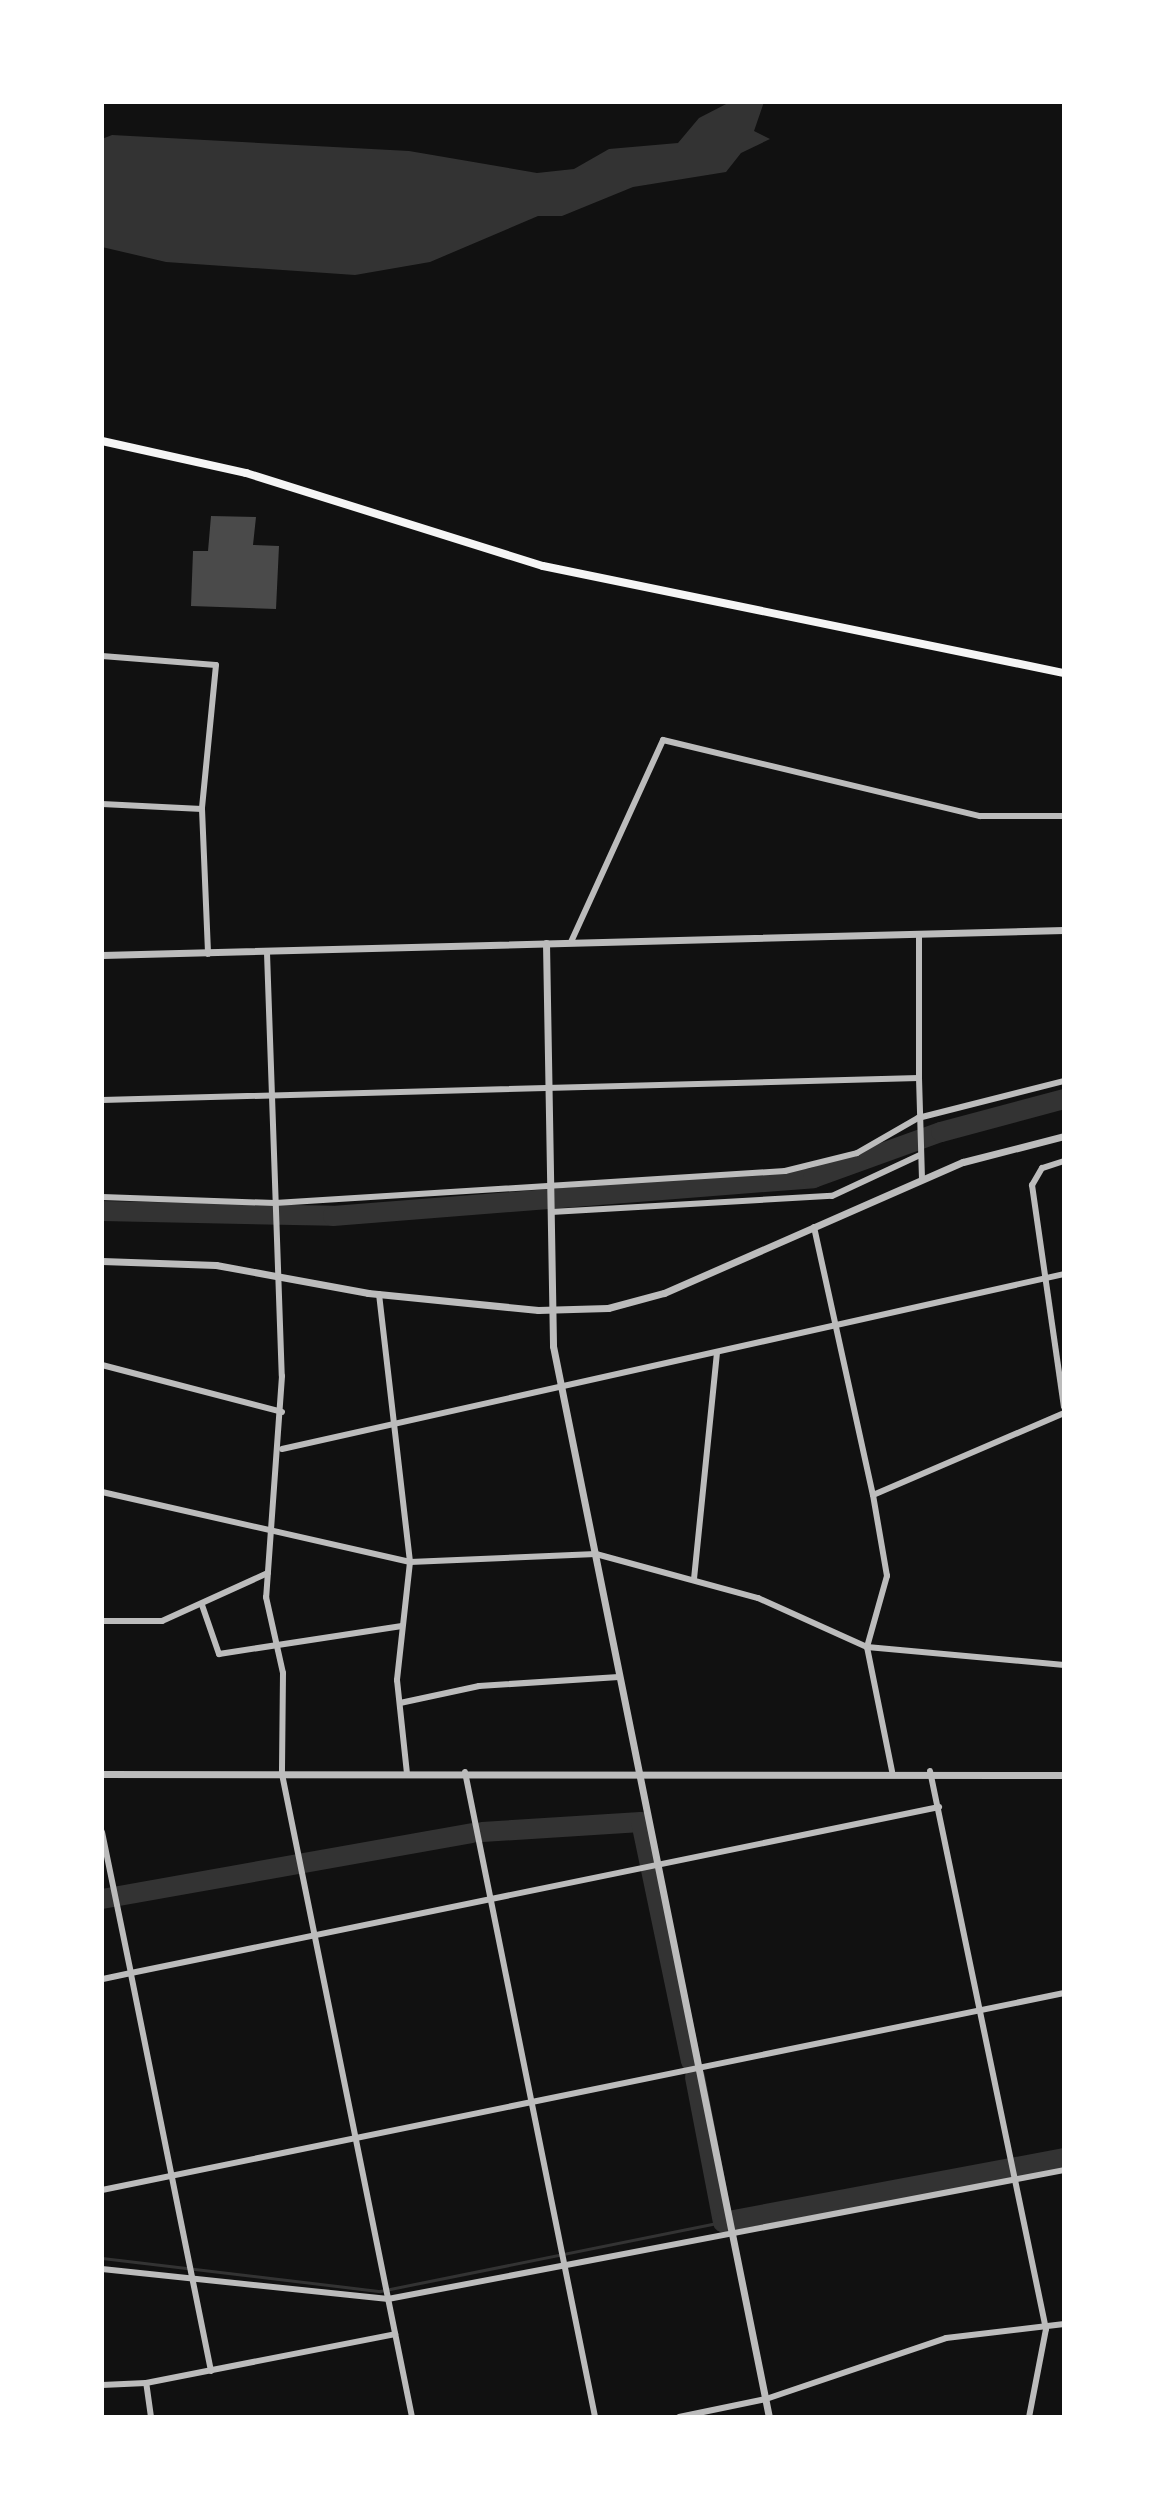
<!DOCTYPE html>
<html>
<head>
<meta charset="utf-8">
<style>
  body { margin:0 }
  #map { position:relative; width:1166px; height:2519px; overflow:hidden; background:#111; font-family:"Alegreya Sans",sans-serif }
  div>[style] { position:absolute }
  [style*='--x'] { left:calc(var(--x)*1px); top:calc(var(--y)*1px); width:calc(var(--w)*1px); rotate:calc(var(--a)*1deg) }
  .water>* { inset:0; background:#333 }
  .stream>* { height:3px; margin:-1.5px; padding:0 1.5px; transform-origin:1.5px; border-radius:1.5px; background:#333 }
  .river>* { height:20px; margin:-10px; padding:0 10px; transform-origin:10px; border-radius:10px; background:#333 }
  .building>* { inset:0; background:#4a4a4a }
  .minor>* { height:6px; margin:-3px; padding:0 3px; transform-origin:3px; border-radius:3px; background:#bcbcbc }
  .tertiary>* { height:7px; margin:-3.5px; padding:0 3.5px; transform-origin:3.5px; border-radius:3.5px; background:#bcbcbc }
  .secondary>* { height:8px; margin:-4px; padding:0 4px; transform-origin:4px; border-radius:4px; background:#f5f5f5 }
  span { translate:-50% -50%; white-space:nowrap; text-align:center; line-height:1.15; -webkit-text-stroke:6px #fff; paint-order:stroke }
  .frame { position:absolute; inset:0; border:104px solid #fff; pointer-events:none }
</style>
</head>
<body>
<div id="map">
  <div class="water">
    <i style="clip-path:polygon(730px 102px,764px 102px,754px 131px,770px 139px,741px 153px,726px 172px,633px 187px,562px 216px,538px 216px,430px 262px,355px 275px,166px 262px,102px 247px,102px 139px,112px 135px,409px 151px,537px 173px,574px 169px,609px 149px,678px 143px,699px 118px)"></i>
  </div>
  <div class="stream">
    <i style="--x:102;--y:2258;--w:280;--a:6.8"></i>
    <i style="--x:380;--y:2291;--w:350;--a:-11.4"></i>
  </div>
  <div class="river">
    <i style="--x:102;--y:1211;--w:231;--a:1.2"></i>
    <i style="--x:333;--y:1216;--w:482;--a:-4.5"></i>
    <i style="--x:813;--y:1178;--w:136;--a:-19.8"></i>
    <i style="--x:941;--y:1132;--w:127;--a:-15"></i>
    <i style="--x:482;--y:1832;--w:159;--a:-3.6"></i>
    <i style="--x:641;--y:1822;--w:244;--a:78.2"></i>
    <i style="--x:102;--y:1899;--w:375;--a:-10.1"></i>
    <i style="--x:695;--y:2077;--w:148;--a:79.1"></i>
    <i style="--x:723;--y:2222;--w:347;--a:-10.6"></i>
  </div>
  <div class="building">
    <i style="clip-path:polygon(211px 516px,256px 517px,253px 545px,279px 546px,276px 609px,191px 606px,193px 551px,208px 551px)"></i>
  </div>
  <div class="minor">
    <i style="--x:102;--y:656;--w:114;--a:4.5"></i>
    <i style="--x:216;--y:665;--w:145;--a:95.6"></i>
    <i style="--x:202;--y:809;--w:145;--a:87.6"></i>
    <i style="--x:102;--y:804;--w:100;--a:2.9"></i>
    <i style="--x:571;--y:942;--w:222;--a:-65.5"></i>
    <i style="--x:663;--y:740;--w:326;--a:13.5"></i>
    <i style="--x:980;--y:816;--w:84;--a:0"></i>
    <i style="--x:267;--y:953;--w:423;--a:88"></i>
    <i style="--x:282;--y:1376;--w:222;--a:94.1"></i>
    <i style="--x:266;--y:1597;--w:78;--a:77.4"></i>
    <i style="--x:283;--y:1673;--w:101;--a:90.6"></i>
    <i style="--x:282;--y:1774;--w:656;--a:78.57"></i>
    <i style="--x:919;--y:1078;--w:100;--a:88.3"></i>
    <i style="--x:102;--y:1100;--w:817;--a:-1.54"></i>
    <i style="--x:919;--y:1078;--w:143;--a:-90"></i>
    <i style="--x:1064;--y:1161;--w:23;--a:162"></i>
    <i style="--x:1042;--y:1168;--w:20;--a:120"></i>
    <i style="--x:1032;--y:1185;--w:224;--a:81.8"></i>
    <i style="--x:102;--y:1197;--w:173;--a:2"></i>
    <i style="--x:275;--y:1203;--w:511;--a:-3.59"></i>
    <i style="--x:785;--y:1171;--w:74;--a:-14"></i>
    <i style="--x:857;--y:1153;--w:70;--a:-29.8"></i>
    <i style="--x:918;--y:1118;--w:151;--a:-14.2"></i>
    <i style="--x:551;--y:1212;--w:281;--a:-3.3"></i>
    <i style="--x:832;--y:1196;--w:97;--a:-25"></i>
    <i style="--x:814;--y:1227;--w:274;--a:77.6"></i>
    <i style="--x:379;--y:1294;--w:270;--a:83.4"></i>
    <i style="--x:410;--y:1562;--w:119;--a:96.3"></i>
    <i style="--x:397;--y:1680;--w:94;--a:83.9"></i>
    <i style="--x:102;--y:1365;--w:186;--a:14.6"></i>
    <i style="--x:282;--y:1449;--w:801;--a:-12.61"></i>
    <i style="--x:102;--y:1492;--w:316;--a:12.8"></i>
    <i style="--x:410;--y:1562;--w:186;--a:-2.5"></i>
    <i style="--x:596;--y:1554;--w:168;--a:15.2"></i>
    <i style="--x:758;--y:1598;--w:120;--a:24.2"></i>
    <i style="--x:867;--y:1647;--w:198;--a:5.2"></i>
    <i style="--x:694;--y:1579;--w:227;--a:-84.2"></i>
    <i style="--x:202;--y:1605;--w:52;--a:70.9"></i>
    <i style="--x:219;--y:1654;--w:185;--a:-8.7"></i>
    <i style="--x:102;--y:1621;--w:60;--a:0"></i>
    <i style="--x:162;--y:1621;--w:116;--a:-24.4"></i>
    <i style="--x:400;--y:1703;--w:81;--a:-12.1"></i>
    <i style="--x:479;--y:1686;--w:140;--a:-3.7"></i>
    <i style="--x:892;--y:1771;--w:126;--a:-101.4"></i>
    <i style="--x:867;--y:1647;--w:74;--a:-74.3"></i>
    <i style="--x:887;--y:1576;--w:82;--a:-99.8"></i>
    <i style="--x:873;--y:1495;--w:208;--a:-23.2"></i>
    <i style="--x:930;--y:1771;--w:570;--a:78.26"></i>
    <i style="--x:1046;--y:2329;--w:90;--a:100.9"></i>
    <i style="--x:465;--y:1772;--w:658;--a:78.6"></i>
    <i style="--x:102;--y:1832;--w:144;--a:78.4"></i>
    <i style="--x:131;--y:1973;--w:30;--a:168"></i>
    <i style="--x:102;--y:2190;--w:982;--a:-11.57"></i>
    <i style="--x:102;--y:2269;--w:288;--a:6"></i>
    <i style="--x:388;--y:2299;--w:688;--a:-10.8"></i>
    <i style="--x:211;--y:2371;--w:406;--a:-101.4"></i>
    <i style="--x:131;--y:1973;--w:825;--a:-11.61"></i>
    <i style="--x:102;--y:2385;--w:44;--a:-2.6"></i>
    <i style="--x:151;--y:2417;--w:34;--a:-98"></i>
    <i style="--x:146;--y:2383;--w:254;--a:-11.1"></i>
    <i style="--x:679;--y:2417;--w:89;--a:-11.7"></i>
    <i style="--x:766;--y:2399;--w:190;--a:-18.7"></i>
    <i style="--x:946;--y:2338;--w:119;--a:-6.8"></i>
  </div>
  <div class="tertiary">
    <i style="--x:546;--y:943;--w:403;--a:89"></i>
    <i style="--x:553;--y:1346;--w:1093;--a:78.6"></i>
    <i style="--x:102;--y:955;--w:962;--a:-1.49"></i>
    <i style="--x:102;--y:1261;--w:114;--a:2"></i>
    <i style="--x:216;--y:1265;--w:155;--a:10.4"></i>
    <i style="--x:368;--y:1293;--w:171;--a:5.7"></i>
    <i style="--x:538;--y:1310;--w:70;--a:-1.6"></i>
    <i style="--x:608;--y:1308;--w:58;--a:-15"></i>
    <i style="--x:664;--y:1293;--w:326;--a:-23.7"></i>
    <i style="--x:963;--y:1162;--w:104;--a:-14.4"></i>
    <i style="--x:102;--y:1774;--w:962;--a:0.06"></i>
  </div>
  <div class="secondary">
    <i style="--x:102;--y:441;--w:148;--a:12.5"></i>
    <i style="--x:246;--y:473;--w:311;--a:17.4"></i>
    <i style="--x:543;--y:566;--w:532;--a:11.61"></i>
  </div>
  <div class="frame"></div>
</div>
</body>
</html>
